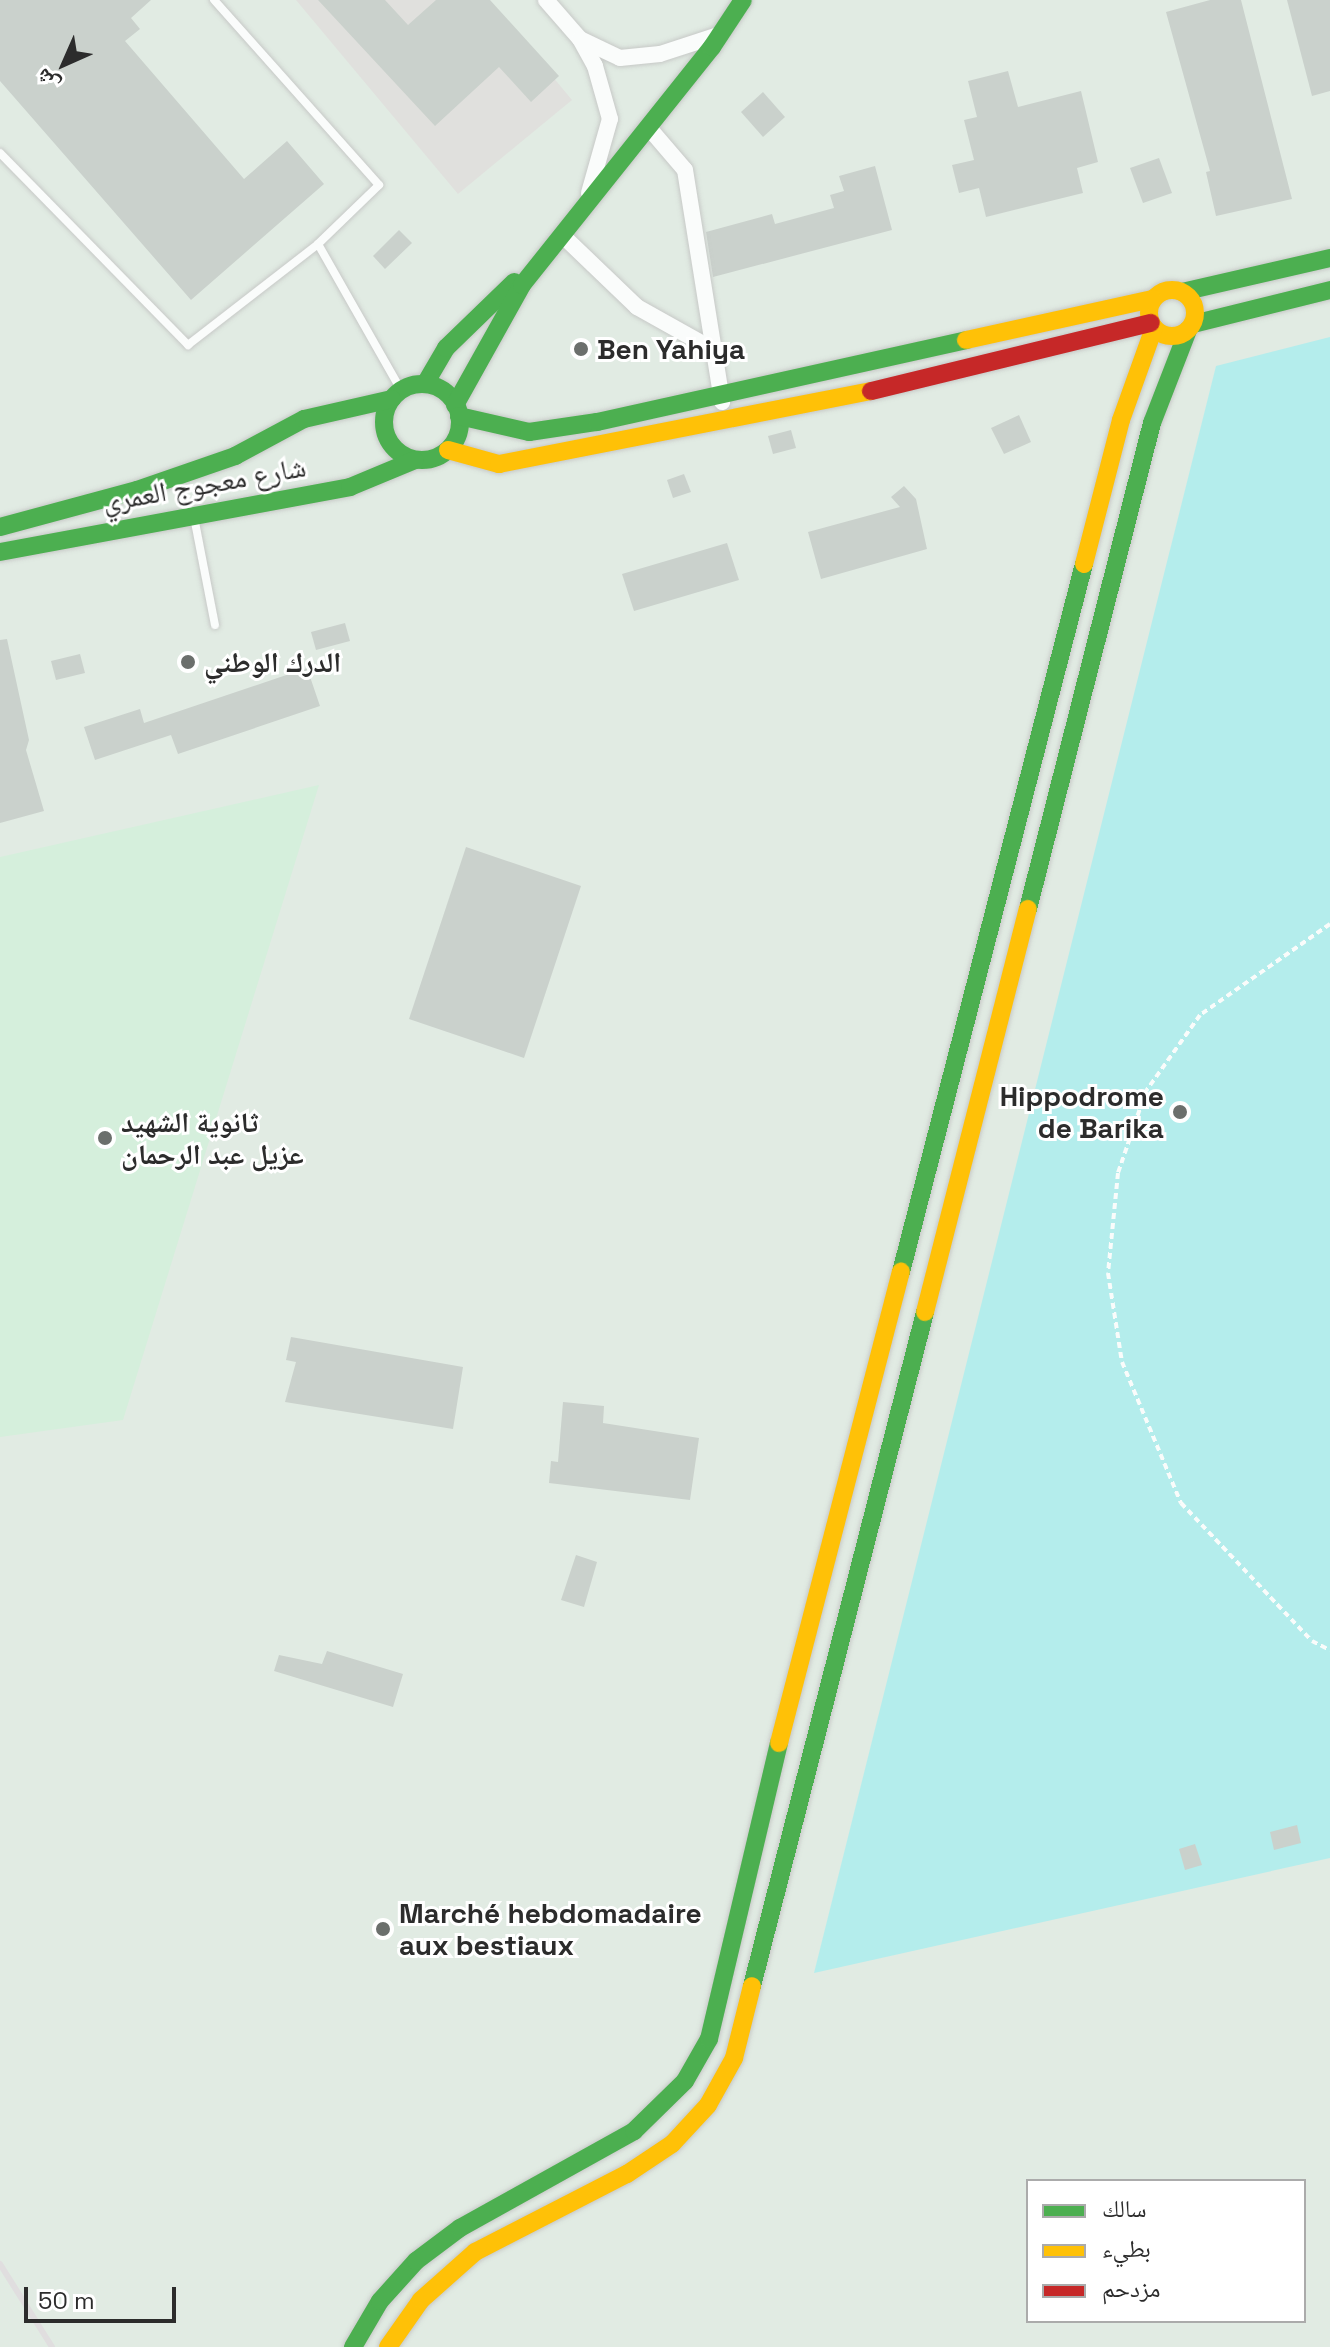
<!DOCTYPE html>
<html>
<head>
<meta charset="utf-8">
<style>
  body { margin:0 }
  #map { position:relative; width:1330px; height:2347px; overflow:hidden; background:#e1ebe3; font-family:"Space Grotesk","Noto Naskh Arabic",sans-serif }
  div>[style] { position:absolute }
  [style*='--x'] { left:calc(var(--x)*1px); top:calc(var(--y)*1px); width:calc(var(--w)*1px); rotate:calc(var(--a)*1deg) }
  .industrial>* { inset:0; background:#e0e0dd }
  .education>* { inset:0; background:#d5efdc }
  .pitch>* { inset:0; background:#b4edec }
  .building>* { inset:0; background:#cad1cc }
  .path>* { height:4px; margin-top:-2px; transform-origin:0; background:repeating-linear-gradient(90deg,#fafcfb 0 6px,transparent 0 10px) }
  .roads { filter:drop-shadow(0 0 2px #c7c9c7) drop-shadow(0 0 2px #c7c9c7) }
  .lane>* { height:8px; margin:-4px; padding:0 4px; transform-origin:4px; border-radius:4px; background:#fafcfb }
  .street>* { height:16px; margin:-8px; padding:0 8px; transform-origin:8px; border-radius:8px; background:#fafcfb }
  .fast>* { height:18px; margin:-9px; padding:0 9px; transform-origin:9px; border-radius:9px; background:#4caf50 }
  .fast>.ring { margin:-9px; padding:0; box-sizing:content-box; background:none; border:18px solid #4caf50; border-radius:50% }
  .slow>* { height:18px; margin:-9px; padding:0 9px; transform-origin:9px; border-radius:9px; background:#ffc107 }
  .slow>.ring { margin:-9px; padding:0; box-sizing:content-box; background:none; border:18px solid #ffc107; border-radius:50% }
  .jam>* { height:18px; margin:-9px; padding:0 9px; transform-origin:9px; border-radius:9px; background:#c62828 }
  .rail>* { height:6px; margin:-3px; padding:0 3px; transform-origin:3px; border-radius:3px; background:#e0dedf }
  .dots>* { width:22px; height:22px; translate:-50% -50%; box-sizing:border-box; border:4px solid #fff; border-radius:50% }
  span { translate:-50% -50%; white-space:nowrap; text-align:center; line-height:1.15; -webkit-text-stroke:6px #fff; paint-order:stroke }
  .poi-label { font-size:28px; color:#2c2c2c; font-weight:700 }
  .left { translate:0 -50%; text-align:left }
  .right { translate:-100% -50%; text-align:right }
  .street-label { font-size:28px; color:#2c2c2c }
  .legend { position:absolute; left:1026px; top:2179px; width:280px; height:144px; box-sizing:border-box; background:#fff; border:2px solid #ababab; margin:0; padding:10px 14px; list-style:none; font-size:24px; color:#2c2c2c }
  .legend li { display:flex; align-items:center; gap:16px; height:40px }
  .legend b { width:40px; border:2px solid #ababab }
  .north { position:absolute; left:24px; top:24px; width:80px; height:80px; -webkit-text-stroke:6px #fff; paint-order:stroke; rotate:225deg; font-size:22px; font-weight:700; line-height:32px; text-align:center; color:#2c2c2c }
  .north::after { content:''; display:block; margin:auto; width:28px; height:36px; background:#2c2c2c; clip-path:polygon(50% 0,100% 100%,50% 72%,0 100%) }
  .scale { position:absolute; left:24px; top:2287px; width:152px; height:36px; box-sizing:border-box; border:4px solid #2c2c2c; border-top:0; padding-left:10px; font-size:24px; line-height:28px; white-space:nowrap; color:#2c2c2c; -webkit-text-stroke:6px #fff; paint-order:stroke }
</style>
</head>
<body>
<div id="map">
  <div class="industrial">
    <i style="clip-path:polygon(296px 0,489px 0,572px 100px,458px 194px)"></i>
  </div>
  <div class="education">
    <i style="clip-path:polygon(319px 785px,123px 1420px,0 1437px,0 857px)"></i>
  </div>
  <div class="pitch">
    <i style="clip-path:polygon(1330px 337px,1330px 1858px,814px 1973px,1216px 366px)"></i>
  </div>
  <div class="building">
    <i style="clip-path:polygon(0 0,151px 0,131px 18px,140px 29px,125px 41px,244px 179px,287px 141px,324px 184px,191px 300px,0 81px)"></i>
    <i style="clip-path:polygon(318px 0,385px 0,408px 25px,436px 0,490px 0,559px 76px,531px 102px,499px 67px,435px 126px)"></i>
    <i style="clip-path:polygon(1210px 0,1241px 0,1292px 199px,1216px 216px,1206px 172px,1210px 171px,1166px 12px)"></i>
    <i style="clip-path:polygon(1287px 0,1330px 0,1330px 91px,1312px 96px)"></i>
    <i style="clip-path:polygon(1008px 71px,1018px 107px,1081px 91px,1098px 162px,1077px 168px,1083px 193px,986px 217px,979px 188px,959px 193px,952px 165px,974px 160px,964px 120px,977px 117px,968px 81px)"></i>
    <i style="clip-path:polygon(763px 92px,785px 117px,763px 137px,741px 112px)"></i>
    <i style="clip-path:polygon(1159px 158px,1172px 193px,1143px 203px,1130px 168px)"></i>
    <i style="clip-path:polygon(875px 166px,892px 230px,713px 277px,706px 232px,772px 214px,775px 224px,834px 208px,830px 195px,844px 191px,839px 176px)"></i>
    <i style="clip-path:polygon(399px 230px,412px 243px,385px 269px,373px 256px)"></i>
    <i style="clip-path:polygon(1019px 415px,1031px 442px,1004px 454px,991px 428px)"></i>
    <i style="clip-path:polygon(791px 430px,796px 448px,773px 454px,768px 436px)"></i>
    <i style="clip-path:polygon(684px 474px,691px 492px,673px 498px,667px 480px)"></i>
    <i style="clip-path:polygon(904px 486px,916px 499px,927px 549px,821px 579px,808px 532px,900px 507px,891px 497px)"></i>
    <i style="clip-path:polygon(727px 543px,739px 580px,634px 611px,622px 574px)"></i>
    <i style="clip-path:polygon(345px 623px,350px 641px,316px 650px,311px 632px)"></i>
    <i style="clip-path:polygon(7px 639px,29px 740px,26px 750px,44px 811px,0 823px,0 640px)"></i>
    <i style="clip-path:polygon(80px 654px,85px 673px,56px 680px,51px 661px)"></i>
    <i style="clip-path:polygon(307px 668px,320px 706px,178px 754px,171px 735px,95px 760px,84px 727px,140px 709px,144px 723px)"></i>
    <i style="clip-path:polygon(466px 847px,581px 886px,524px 1058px,409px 1019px)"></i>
    <i style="clip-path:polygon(291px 1337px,463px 1367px,453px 1429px,285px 1402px,296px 1362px,286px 1360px)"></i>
    <i style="clip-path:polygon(563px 1402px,604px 1406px,603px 1423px,699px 1438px,690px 1500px,549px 1483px,551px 1461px,558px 1462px)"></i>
    <i style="clip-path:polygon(576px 1555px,597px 1562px,584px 1607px,561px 1600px)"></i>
    <i style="clip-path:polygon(327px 1651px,403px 1674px,393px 1707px,274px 1671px,279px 1655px,322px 1664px)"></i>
    <i style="clip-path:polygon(1297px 1825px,1301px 1843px,1274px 1850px,1270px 1832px)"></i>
    <i style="clip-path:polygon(1195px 1844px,1202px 1865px,1185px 1870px,1179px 1849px)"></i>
  </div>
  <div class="path">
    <i style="--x:1330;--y:924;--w:159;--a:145"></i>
    <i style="--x:1200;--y:1015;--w:93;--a:125.4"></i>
    <i style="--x:1146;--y:1091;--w:87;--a:108.9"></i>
    <i style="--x:1118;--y:1173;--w:100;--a:95.7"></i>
    <i style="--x:1108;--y:1273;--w:90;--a:81.1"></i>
    <i style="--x:1122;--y:1362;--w:153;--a:67.3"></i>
    <i style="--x:1181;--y:1503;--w:190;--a:46.5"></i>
    <i style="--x:1312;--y:1641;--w:20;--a:27"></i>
  </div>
  <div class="roads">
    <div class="lane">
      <i style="--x:0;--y:153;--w:269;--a:45.6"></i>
      <i style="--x:188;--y:345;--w:165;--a:-37.8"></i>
      <i style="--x:318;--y:244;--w:85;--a:-44"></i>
      <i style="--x:379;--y:185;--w:248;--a:-131.7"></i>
      <i style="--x:318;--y:244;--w:168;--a:60.4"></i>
      <i style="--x:194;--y:517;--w:110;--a:79"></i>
    </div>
    <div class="street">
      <i style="--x:546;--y:0;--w:52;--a:48.9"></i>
      <i style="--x:649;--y:128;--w:55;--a:49.4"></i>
      <i style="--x:685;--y:170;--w:235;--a:80.9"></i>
      <i style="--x:589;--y:193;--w:77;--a:-74.2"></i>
      <i style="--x:610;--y:119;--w:55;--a:-105.8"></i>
      <i style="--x:595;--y:66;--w:31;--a:-119"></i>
      <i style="--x:580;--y:39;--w:44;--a:25.4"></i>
      <i style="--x:620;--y:58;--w:40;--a:-5.7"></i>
      <i style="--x:660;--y:54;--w:61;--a:-18.1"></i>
      <i style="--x:562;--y:235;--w:104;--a:43.8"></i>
      <i style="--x:637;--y:307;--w:86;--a:29.2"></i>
    </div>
    <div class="fast">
      <i style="--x:1182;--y:292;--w:152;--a:-12.9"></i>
      <i style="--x:1193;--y:324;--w:141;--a:-13.9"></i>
      <i style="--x:425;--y:384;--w:42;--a:-59.7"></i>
      <i style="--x:446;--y:348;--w:95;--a:-44.1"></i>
      <i class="ring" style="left:384px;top:384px;width:58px;height:58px"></i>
      <i style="--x:455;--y:405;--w:137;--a:-60.8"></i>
      <i style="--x:522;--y:285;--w:305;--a:-51.4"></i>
      <i style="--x:712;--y:47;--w:56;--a:-56.6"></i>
      <i style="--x:459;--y:416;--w:72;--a:12.9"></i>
      <i style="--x:529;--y:432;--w:69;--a:-8.4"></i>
      <i style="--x:597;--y:422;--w:378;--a:-12.5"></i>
      <i style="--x:0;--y:527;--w:142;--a:-15.1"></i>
      <i style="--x:137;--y:490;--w:104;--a:-19.1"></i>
      <i style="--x:235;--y:456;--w:78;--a:-28.2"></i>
      <i style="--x:304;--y:419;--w:90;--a:-12.8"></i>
      <i style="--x:0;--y:552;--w:356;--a:-10.5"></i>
      <i style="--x:350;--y:487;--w:70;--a:-22.6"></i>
      <i style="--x:1028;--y:909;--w:502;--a:-75.69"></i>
      <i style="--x:1152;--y:423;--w:100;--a:-68.8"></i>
      <i style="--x:901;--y:1272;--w:731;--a:-75.51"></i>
      <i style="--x:752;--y:1986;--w:696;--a:-75.6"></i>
      <i style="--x:353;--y:2347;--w:53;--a:-59.6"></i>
      <i style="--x:380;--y:2301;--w:54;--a:-48"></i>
      <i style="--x:416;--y:2261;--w:55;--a:-36.9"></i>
      <i style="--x:460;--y:2228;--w:199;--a:-29.1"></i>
      <i style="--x:634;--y:2131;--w:71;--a:-44.4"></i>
      <i style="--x:685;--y:2081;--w:48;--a:-60.3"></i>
      <i style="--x:709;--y:2039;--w:304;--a:-76.7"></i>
    </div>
    <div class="slow">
      <i class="ring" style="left:1149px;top:290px;width:28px;height:28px"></i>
      <i style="--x:966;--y:340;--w:191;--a:-12.4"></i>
      <i style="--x:448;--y:450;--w:53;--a:15.4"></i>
      <i style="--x:499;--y:464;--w:379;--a:-11.1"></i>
      <i style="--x:1084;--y:564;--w:149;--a:-75.6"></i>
      <i style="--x:1121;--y:420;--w:98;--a:-70.3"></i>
      <i style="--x:925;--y:1312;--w:416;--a:-75.7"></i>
      <i style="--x:779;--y:1743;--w:487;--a:-75.5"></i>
      <i style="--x:388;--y:2347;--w:57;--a:-54.9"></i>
      <i style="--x:421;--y:2300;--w:72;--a:-41.6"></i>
      <i style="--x:475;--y:2252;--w:171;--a:-27.2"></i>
      <i style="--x:627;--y:2174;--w:54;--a:-33.7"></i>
      <i style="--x:672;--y:2144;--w:53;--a:-47.3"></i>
      <i style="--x:708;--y:2105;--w:54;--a:-61"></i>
      <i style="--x:734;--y:2058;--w:74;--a:-76"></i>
    </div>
    <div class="jam">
      <i style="--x:871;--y:391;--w:288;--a:-13.7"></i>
    </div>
  </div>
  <div class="rail">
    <i style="--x:0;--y:2264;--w:98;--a:57.9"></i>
  </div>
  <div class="dots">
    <i style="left:581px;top:349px;background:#6b6f6c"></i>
    <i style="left:188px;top:662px;background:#6b6f6c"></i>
    <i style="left:1180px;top:1112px;background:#6b6f6c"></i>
    <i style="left:105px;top:1138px;background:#6b6f6c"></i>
    <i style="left:383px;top:1929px;background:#6b6f6c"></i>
  </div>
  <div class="poi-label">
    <span class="left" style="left:597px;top:349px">Ben Yahiya</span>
    <span class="left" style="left:204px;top:662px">الدرك الوطني</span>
    <span class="right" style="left:1164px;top:1112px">Hippodrome<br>de Barika</span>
    <span class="left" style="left:121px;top:1138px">ثانوية الشهيد<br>عزيل عبد الرحمان</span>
    <span class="left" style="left:399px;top:1929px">Marché hebdomadaire<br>aux bestiaux</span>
  </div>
  <div class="street-label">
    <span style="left:204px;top:484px;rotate:-10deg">شارع معجوج العمري</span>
  </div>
  <ul class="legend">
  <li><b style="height:10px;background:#4caf50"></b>سالك</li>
  <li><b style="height:10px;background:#ffc107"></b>بطيء</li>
  <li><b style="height:10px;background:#c62828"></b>مزدحم</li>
  </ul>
  <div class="north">ش</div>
  <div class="scale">50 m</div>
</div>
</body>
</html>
